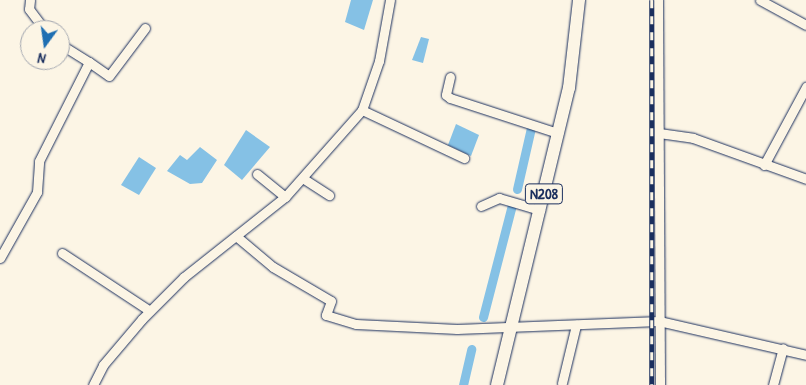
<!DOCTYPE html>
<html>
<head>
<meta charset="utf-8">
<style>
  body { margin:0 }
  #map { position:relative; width:806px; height:385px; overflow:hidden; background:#fcf5e5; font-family:"Patrick Hand",sans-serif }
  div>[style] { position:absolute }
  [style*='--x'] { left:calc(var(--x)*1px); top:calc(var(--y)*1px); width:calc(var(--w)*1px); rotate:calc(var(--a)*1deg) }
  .water>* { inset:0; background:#85c1e5 }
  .canal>* { height:9px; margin:-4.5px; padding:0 4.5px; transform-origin:4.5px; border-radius:4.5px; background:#85c1e5 }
  .roads { filter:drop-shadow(0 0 1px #1b2f5e) drop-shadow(0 0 1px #1b2f5e) }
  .minor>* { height:9px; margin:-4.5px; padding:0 4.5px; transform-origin:4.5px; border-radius:4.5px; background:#fcf5e5 }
  .highway>* { height:12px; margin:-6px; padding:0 6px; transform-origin:6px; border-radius:6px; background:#fcf5e5 }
  .rail>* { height:4.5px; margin-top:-2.25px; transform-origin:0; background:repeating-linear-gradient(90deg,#fcf5e5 0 8px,#1b2f5e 0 16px); box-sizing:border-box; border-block:1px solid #1b2f5e }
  span { translate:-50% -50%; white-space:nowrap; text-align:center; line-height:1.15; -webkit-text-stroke:4px #fcf5e5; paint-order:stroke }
  .shield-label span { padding:1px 4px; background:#fcf5e5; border:1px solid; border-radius:4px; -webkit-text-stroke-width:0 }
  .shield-label { font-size:15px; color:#1b2f5e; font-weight:700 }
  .north { position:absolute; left:20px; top:20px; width:50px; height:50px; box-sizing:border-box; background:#fcf5e5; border:1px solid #a2a6af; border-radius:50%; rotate:194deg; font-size:14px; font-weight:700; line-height:20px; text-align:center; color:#1b2f5e }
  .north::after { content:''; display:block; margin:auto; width:18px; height:22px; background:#1f6fb2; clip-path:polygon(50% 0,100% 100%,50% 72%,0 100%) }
</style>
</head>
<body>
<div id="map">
  <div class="water">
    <i style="clip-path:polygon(351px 0,373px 0,364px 30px,345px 22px)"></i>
    <i style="clip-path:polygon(421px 37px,429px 39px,423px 63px,412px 60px)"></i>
    <i style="clip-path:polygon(456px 124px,479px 135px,471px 156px,448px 145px)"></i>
    <i style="clip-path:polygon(246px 130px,270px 147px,242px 180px,224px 165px)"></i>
    <i style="clip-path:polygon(200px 147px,217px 160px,202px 183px,190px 184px,167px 171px,180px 155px,187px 160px)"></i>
    <i style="clip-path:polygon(139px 157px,156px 168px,139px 195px,121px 185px)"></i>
  </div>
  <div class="canal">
    <i style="--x:517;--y:189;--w:63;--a:-77.1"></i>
    <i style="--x:483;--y:317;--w:116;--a:-75.5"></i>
    <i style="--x:463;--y:385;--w:37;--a:-77"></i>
  </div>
  <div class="roads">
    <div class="minor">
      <i style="--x:30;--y:0;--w:9;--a:96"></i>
      <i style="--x:29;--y:9;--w:26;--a:53"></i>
      <i style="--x:658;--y:0;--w:385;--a:89.7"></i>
      <i style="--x:760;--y:0;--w:52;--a:28.5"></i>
      <i style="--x:60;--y:44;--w:34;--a:32"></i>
      <i style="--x:450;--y:77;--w:18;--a:103"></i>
      <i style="--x:446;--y:95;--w:5;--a:37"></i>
      <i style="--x:450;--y:98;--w:114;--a:18"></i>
      <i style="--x:362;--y:110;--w:113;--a:25.2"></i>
      <i style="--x:659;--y:133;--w:34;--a:8"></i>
      <i style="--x:693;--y:138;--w:120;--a:19.9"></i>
      <i style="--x:764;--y:165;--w:89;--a:-61.7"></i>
      <i style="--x:257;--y:174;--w:36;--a:39"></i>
      <i style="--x:304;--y:179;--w:30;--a:33"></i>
      <i style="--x:481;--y:206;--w:20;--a:-24"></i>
      <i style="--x:499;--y:198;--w:43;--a:16.3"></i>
      <i style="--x:236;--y:236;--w:48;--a:40"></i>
      <i style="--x:273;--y:267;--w:67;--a:30.4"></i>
      <i style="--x:331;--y:301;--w:15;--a:110"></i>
      <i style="--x:326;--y:315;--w:31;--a:17"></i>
      <i style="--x:356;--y:324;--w:101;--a:2.8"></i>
      <i style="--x:457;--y:329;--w:202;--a:-2.3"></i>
      <i style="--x:659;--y:321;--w:151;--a:13"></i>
      <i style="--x:62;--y:253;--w:105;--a:33.4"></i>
      <i style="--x:0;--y:258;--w:76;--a:-60.7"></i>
      <i style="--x:37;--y:192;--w:31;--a:-86"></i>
      <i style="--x:39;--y:161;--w:111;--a:-63.2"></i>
      <i style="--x:89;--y:62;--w:24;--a:35"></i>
      <i style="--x:109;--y:76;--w:60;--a:-53.1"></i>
      <i style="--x:562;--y:383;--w:60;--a:-76.4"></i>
      <i style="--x:93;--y:385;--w:22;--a:-63"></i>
      <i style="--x:103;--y:365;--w:60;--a:-49.7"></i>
      <i style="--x:142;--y:319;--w:59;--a:-45"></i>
      <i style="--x:184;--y:277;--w:129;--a:-38.4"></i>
      <i style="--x:285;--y:197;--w:116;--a:-48.5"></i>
      <i style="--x:362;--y:110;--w:52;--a:-70.9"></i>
      <i style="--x:379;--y:61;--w:62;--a:-79.8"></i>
      <i style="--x:773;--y:385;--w:38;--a:-75"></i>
    </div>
    <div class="highway">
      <i style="--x:497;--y:385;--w:306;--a:-76.4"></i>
      <i style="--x:569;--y:88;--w:89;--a:-83.5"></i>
    </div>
  </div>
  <div class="rail">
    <i style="--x:652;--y:0;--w:385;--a:90"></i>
  </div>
  <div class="shield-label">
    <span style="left:544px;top:194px">N208</span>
  </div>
  <div class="north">N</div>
</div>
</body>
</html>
